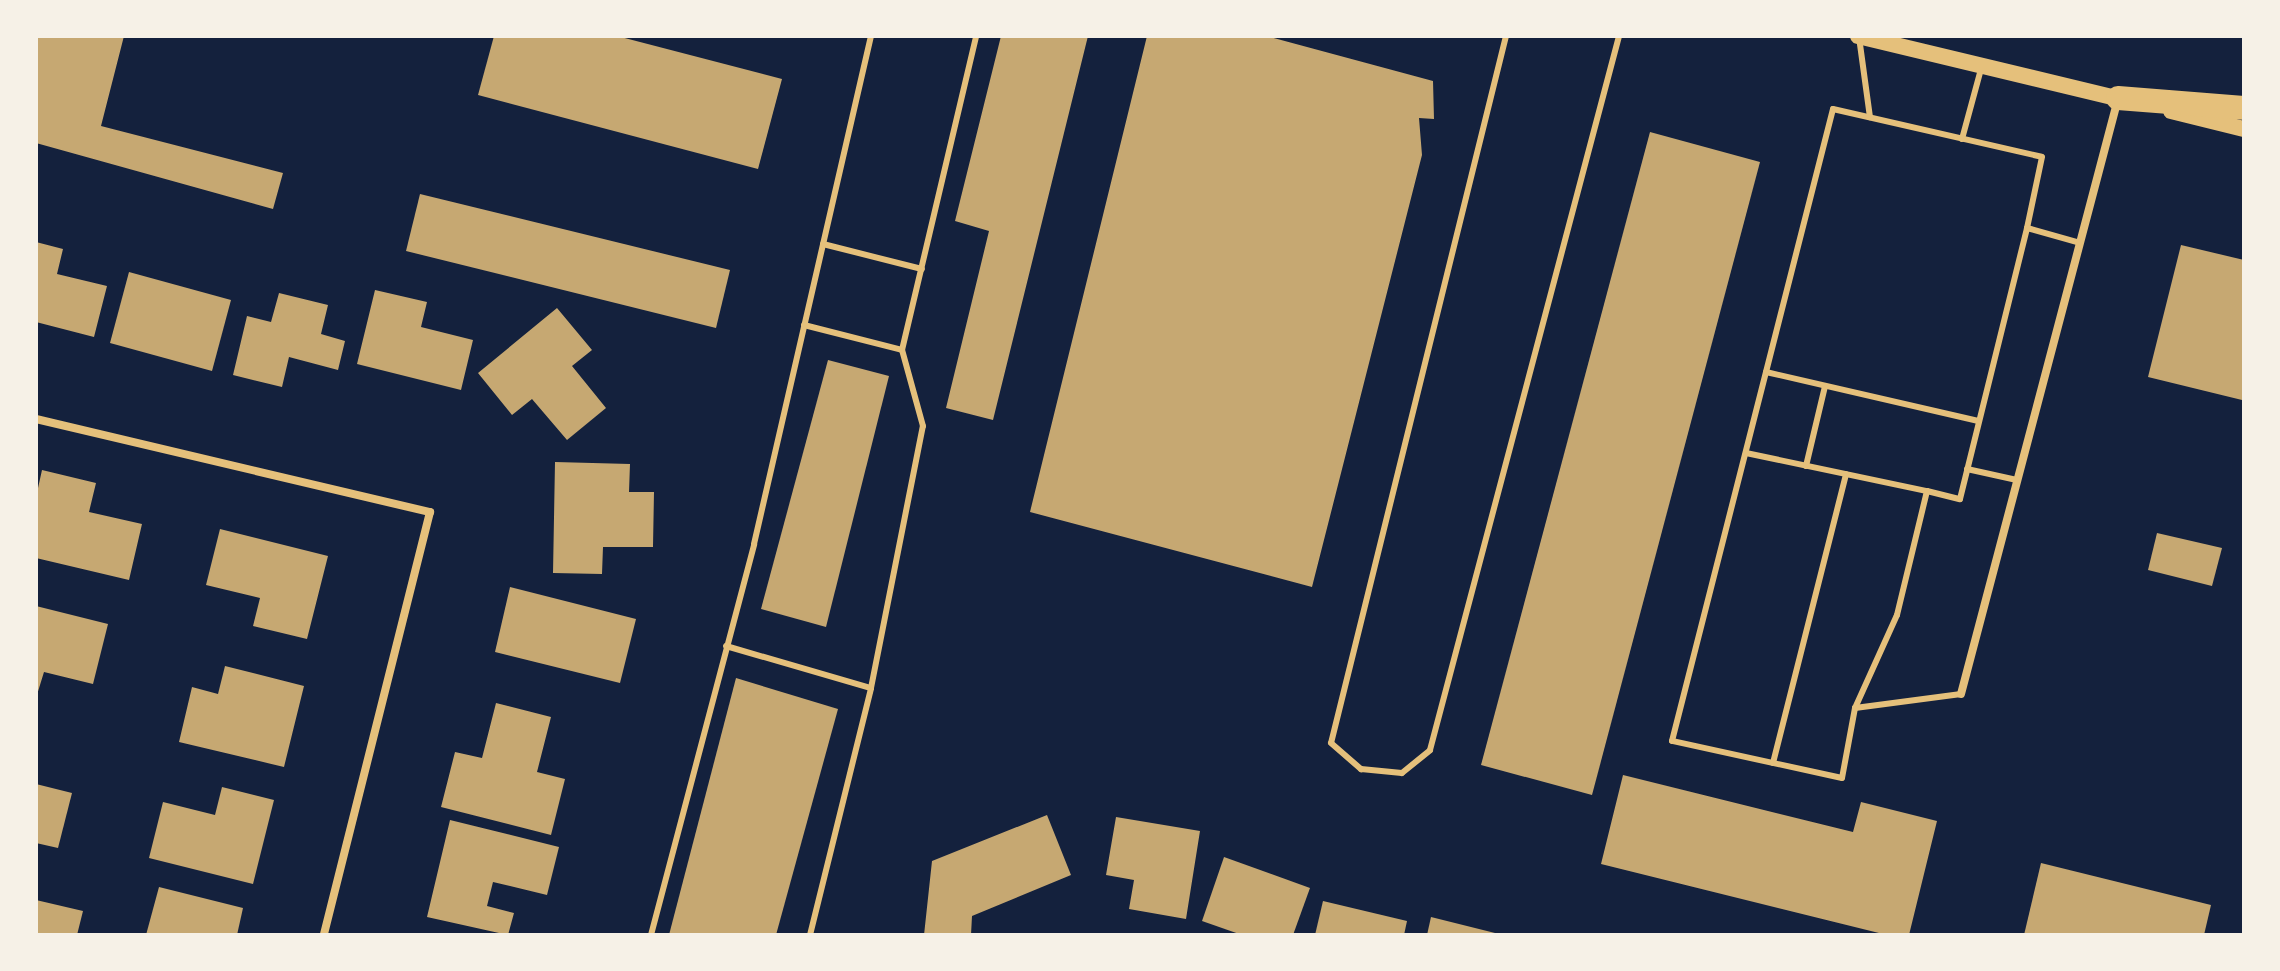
<!DOCTYPE html>
<html>
<head>
<meta charset="utf-8">
<style>
  body { margin:0 }
  #map { position:relative; width:2280px; height:971px; overflow:hidden; background:#14213d; font-family:"Alegreya Sans",sans-serif }
  div>[style] { position:absolute }
  [style*='--x'] { left:calc(var(--x)*1px); top:calc(var(--y)*1px); width:calc(var(--w)*1px); rotate:calc(var(--a)*1deg) }
  .building>* { inset:0; background:#c6a872 }
  .service>* { height:6px; margin:-3px; padding:0 3px; transform-origin:3px; border-radius:3px; background:#e5c07b }
  .minor>* { height:8px; margin:-4px; padding:0 4px; transform-origin:4px; border-radius:4px; background:#e5c07b }
  .secondary>* { height:16px; margin:-8px; padding:0 8px; transform-origin:8px; border-radius:8px; background:#e5c07b }
  .motorway>* { height:24px; margin:-12px; padding:0 12px; transform-origin:12px; border-radius:12px; background:#e5c07b }
  span { translate:-50% -50%; white-space:nowrap; text-align:center; line-height:1.15; -webkit-text-stroke:8px #f6f1e7; paint-order:stroke }
  .frame { position:absolute; inset:0; border:38px solid #f6f1e7; pointer-events:none }
</style>
</head>
<body>
<div id="map">
  <div class="building">
    <i style="clip-path:polygon(36px 36px,124px 36px,101px 126px,283px 173px,273px 209px,36px 143px)"></i>
    <i style="clip-path:polygon(494px 36px,617px 36px,782px 79px,758px 169px,478px 95px)"></i>
    <i style="clip-path:polygon(1001px 36px,1088px 36px,993px 420px,946px 408px,989px 231px,955px 221px)"></i>
    <i style="clip-path:polygon(1147px 36px,1266px 36px,1433px 81px,1434px 119px,1419px 118px,1422px 155px,1312px 587px,1030px 512px)"></i>
    <i style="clip-path:polygon(1650px 132px,1760px 162px,1592px 795px,1481px 765px)"></i>
    <i style="clip-path:polygon(420px 194px,730px 270px,716px 328px,406px 251px)"></i>
    <i style="clip-path:polygon(36px 242px,63px 249px,57px 274px,107px 286px,94px 337px,36px 322px)"></i>
    <i style="clip-path:polygon(2181px 245px,2244px 260px,2242px 400px,2148px 377px)"></i>
    <i style="clip-path:polygon(129px 272px,231px 300px,212px 371px,110px 343px)"></i>
    <i style="clip-path:polygon(375px 290px,427px 302px,421px 327px,473px 340px,461px 390px,357px 364px)"></i>
    <i style="clip-path:polygon(279px 293px,328px 305px,321px 334px,345px 341px,338px 370px,289px 357px,282px 387px,233px 375px,247px 316px,271px 322px)"></i>
    <i style="clip-path:polygon(557px 308px,592px 350px,572px 366px,606px 408px,567px 440px,532px 399px,512px 415px,478px 373px)"></i>
    <i style="clip-path:polygon(828px 360px,889px 376px,826px 627px,761px 609px)"></i>
    <i style="clip-path:polygon(555px 462px,630px 464px,629px 492px,654px 492px,653px 547px,603px 547px,602px 574px,553px 573px)"></i>
    <i style="clip-path:polygon(42px 470px,96px 483px,89px 512px,142px 524px,129px 580px,36px 558px,36px 497px)"></i>
    <i style="clip-path:polygon(220px 529px,328px 556px,307px 639px,253px 626px,260px 598px,206px 585px)"></i>
    <i style="clip-path:polygon(2157px 533px,2222px 548px,2212px 586px,2148px 570px)"></i>
    <i style="clip-path:polygon(510px 587px,636px 619px,620px 683px,495px 652px)"></i>
    <i style="clip-path:polygon(36px 606px,108px 624px,93px 684px,44px 672px,36px 698px)"></i>
    <i style="clip-path:polygon(225px 666px,304px 686px,284px 767px,179px 742px,192px 687px,218px 694px)"></i>
    <i style="clip-path:polygon(736px 678px,838px 709px,776px 935px,669px 935px)"></i>
    <i style="clip-path:polygon(496px 703px,551px 717px,537px 772px,565px 779px,551px 835px,441px 807px,455px 752px,482px 758px)"></i>
    <i style="clip-path:polygon(1623px 775px,1853px 832px,1861px 802px,1937px 821px,1909px 935px,1887px 935px,1601px 864px)"></i>
    <i style="clip-path:polygon(36px 784px,72px 793px,58px 848px,36px 843px)"></i>
    <i style="clip-path:polygon(222px 787px,274px 800px,253px 884px,149px 858px,163px 802px,215px 815px)"></i>
    <i style="clip-path:polygon(1047px 815px,1071px 875px,972px 916px,971px 935px,924px 935px,932px 861px)"></i>
    <i style="clip-path:polygon(1116px 817px,1200px 831px,1186px 919px,1129px 909px,1134px 880px,1106px 875px)"></i>
    <i style="clip-path:polygon(450px 820px,559px 847px,547px 895px,493px 882px,487px 906px,514px 913px,508px 935px,427px 917px)"></i>
    <i style="clip-path:polygon(1224px 857px,1310px 888px,1293px 935px,1242px 935px,1202px 921px)"></i>
    <i style="clip-path:polygon(2041px 863px,2211px 905px,2204px 935px,2024px 935px)"></i>
    <i style="clip-path:polygon(159px 887px,243px 908px,237px 935px,146px 935px)"></i>
    <i style="clip-path:polygon(36px 900px,83px 911px,77px 935px,36px 935px)"></i>
    <i style="clip-path:polygon(1323px 901px,1407px 921px,1404px 935px,1315px 935px)"></i>
    <i style="clip-path:polygon(1431px 917px,1499px 934px,1499px 935px,1427px 935px)"></i>
  </div>
  <div class="service">
    <i style="--x:1506;--y:36;--w:728;--a:103.9"></i>
    <i style="--x:1331;--y:743;--w:40;--a:41"></i>
    <i style="--x:1361;--y:769;--w:41;--a:5.6"></i>
    <i style="--x:1402;--y:773;--w:36;--a:-39"></i>
    <i style="--x:1430;--y:750;--w:739;--a:-75.17"></i>
    <i style="--x:1859;--y:37;--w:81;--a:82.2"></i>
    <i style="--x:1962;--y:139;--w:73;--a:-74.8"></i>
    <i style="--x:823;--y:244;--w:102;--a:14.2"></i>
    <i style="--x:804;--y:325;--w:101;--a:14.3"></i>
    <i style="--x:1766;--y:372;--w:218;--a:13"></i>
    <i style="--x:1746;--y:453;--w:185;--a:11.9"></i>
    <i style="--x:1927;--y:491;--w:128;--a:103.6"></i>
    <i style="--x:1897;--y:615;--w:102;--a:114.3"></i>
    <i style="--x:1855;--y:708;--w:71;--a:100.5"></i>
    <i style="--x:1842;--y:778;--w:174;--a:-167.7"></i>
    <i style="--x:1672;--y:741;--w:652;--a:-75.71"></i>
    <i style="--x:1833;--y:109;--w:214;--a:12.9"></i>
    <i style="--x:2042;--y:157;--w:73;--a:101.9"></i>
    <i style="--x:2027;--y:228;--w:55;--a:15.8"></i>
    <i style="--x:1806;--y:466;--w:82;--a:-76.6"></i>
    <i style="--x:1967;--y:469;--w:51;--a:12.4"></i>
    <i style="--x:1927;--y:491;--w:34;--a:14"></i>
    <i style="--x:1960;--y:499;--w:279;--a:-76.1"></i>
    <i style="--x:726;--y:646;--w:151;--a:16.2"></i>
    <i style="--x:1855;--y:708;--w:107;--a:-7.5"></i>
    <i style="--x:1773;--y:763;--w:298;--a:-75.8"></i>
    <i style="--x:651;--y:935;--w:404;--a:-75.2"></i>
    <i style="--x:754;--y:544;--w:521;--a:-77.03"></i>
    <i style="--x:810;--y:935;--w:254;--a:-76.1"></i>
    <i style="--x:871;--y:688;--w:267;--a:-78.8"></i>
    <i style="--x:923;--y:426;--w:79;--a:-105.4"></i>
    <i style="--x:902;--y:350;--w:323;--a:-76.7"></i>
  </div>
  <div class="minor">
    <i style="--x:36;--y:419;--w:405;--a:13.3"></i>
    <i style="--x:430;--y:512;--w:436;--a:104.1"></i>
    <i style="--x:1961;--y:694;--w:615;--a:-75.22"></i>
  </div>
  <div class="secondary">
    <i style="--x:1858;--y:36;--w:275;--a:13.5"></i>
    <i style="--x:2171;--y:111;--w:75;--a:13.9"></i>
  </div>
  <div class="motorway">
    <i style="--x:2118;--y:98;--w:126;--a:4.5"></i>
  </div>
  <div class="frame"></div>
</div>
</body>
</html>
